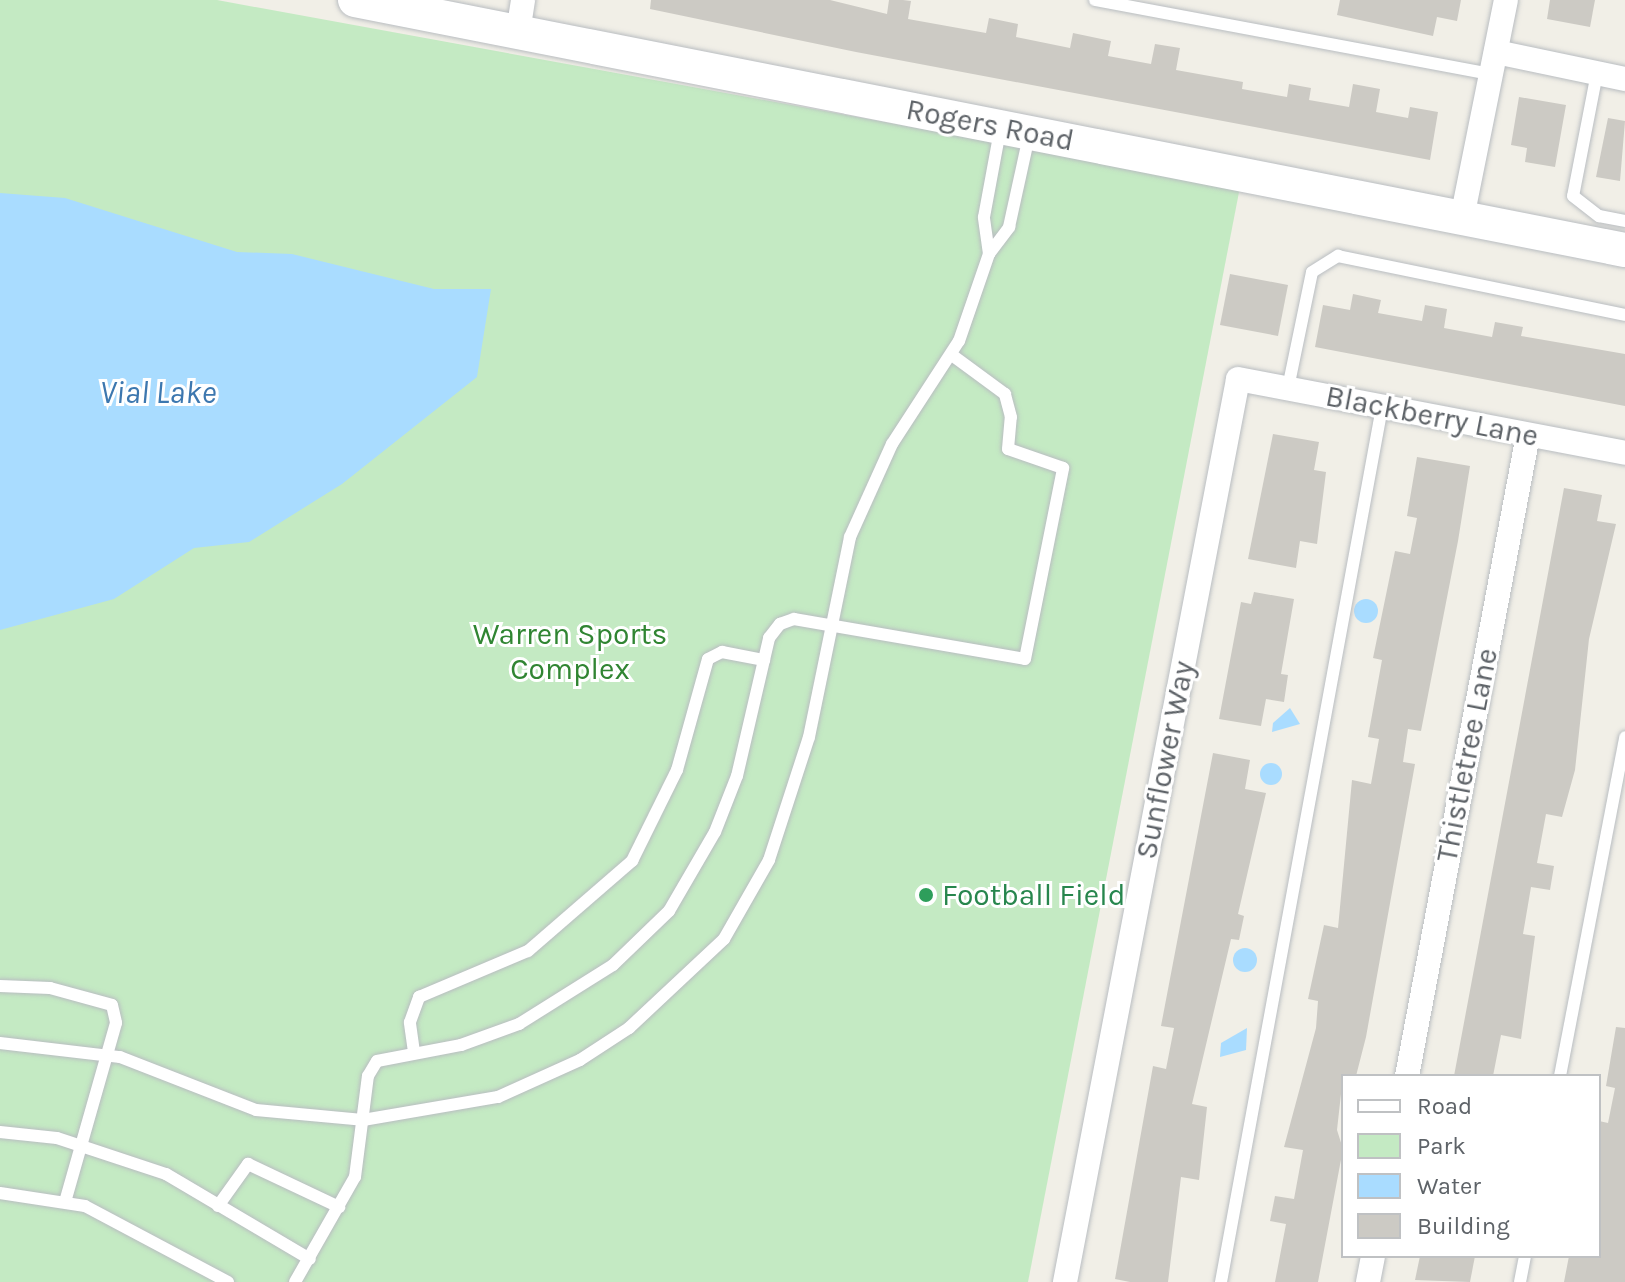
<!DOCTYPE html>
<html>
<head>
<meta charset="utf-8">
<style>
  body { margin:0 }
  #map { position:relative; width:1625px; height:1282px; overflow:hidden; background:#f1efe7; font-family:Karla,sans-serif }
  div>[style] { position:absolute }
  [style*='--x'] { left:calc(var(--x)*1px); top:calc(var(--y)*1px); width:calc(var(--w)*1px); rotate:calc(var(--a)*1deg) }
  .green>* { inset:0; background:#c4eac3 }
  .water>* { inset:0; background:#a9dcff }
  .round { border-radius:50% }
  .building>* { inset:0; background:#cccac4 }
  .roads { filter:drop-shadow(0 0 2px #b9bdc1) drop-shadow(0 0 2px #b9bdc1) }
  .lane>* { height:12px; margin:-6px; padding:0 6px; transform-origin:6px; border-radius:6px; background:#fff }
  .street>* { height:24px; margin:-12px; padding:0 12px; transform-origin:12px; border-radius:12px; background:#fff }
  .secondary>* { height:34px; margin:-17px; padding:0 17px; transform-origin:17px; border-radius:17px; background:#fff }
  .dots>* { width:22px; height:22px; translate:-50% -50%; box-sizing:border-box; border:4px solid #fff; border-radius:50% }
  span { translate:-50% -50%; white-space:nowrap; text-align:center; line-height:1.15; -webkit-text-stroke:6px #fff; paint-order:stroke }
  .street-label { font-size:30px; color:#5e6368 }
  .park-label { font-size:30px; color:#308532 }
  .leisure-label { font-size:30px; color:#27864d }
  .left { translate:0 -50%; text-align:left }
  .water-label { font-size:32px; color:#3c77af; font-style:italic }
  .legend { position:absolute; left:1341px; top:1074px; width:260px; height:184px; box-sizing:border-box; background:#fff; border:2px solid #bfc1c3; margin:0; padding:10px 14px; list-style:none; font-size:24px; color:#5e6368 }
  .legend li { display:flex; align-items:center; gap:16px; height:40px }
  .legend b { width:40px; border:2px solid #bfc1c3 }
</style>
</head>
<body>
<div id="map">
  <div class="green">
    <i style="clip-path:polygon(0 0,217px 0,1240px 187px,1028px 1282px,0 1282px)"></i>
  </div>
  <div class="water">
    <i style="clip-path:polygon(0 193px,65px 198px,237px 252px,292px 254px,434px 289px,491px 289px,477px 377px,342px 484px,249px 542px,194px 548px,114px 599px,0 630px)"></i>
    <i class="round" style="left:1354px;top:599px;width:24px;height:24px"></i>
    <i style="clip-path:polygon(1290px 708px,1300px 724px,1272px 732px,1273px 723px)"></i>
    <i class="round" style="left:1260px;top:763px;width:22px;height:22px"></i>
    <i class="round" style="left:1233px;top:948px;width:24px;height:24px"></i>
    <i style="clip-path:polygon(1247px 1028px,1246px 1050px,1220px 1057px,1221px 1043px)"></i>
  </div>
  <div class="building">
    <i style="clip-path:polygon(651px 0,830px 0,887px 14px,889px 0,903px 0,911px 1px,908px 19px,986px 33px,989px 18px,1018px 24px,1016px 37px,1070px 48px,1073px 33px,1111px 41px,1108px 56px,1151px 64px,1155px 44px,1180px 48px,1176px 70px,1243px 82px,1242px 89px,1287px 97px,1289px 84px,1311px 88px,1309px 100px,1349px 107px,1353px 84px,1380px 89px,1376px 112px,1408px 118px,1410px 107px,1438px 112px,1430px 160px,856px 52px,650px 9px)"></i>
    <i style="clip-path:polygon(1340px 0,1461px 0,1457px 21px,1437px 17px,1433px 36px,1337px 15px)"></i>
    <i style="clip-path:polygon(1550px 0,1595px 0,1590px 27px,1547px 19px)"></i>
    <i style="clip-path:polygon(1519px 97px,1566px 105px,1555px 167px,1525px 162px,1527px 148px,1511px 145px)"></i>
    <i style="clip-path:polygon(1608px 118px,1625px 121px,1620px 181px,1596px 177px)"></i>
    <i style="clip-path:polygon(1230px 274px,1288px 285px,1278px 336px,1220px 325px)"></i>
    <i style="clip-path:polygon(1353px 294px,1381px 300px,1378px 313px,1422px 321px,1425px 305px,1447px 309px,1444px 328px,1492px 337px,1495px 322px,1523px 327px,1521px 336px,1625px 354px,1625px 406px,1315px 347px,1323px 305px,1350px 310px)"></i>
    <i style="clip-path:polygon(1273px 434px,1319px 442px,1314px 470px,1326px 472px,1317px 544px,1300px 541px,1296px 568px,1248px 559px)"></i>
    <i style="clip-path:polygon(1417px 457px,1470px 466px,1458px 541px,1421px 731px,1408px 729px,1403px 762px,1415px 764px,1366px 1037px,1356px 1076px,1343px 1076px,1337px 1130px,1343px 1149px,1318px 1282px,1275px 1282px,1286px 1224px,1270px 1221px,1275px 1196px,1294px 1199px,1303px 1150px,1284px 1147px,1316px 1028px,1318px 1001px,1308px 999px,1324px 925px,1338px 928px,1352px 780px,1371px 784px,1379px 739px,1368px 737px,1382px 660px,1373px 658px,1395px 551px,1410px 554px,1417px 518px,1407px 516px)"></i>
    <i style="clip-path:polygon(1564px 488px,1602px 495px,1597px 521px,1616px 524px,1589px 639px,1575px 770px,1562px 817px,1546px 814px,1537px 863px,1554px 866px,1550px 890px,1531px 887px,1523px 934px,1535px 936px,1521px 1039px,1501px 1035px,1493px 1076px,1454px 1076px)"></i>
    <i style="clip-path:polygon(1254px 592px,1294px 599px,1281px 674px,1288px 675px,1284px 702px,1266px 699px,1261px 726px,1219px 719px,1241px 602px,1251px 604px)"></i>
    <i style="clip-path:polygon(1213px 753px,1250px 760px,1245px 789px,1266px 793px,1238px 914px,1244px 916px,1239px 940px,1231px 939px,1192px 1104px,1207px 1107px,1199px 1180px,1181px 1177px,1168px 1282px,1130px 1282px,1115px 1279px,1153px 1066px,1166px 1069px,1174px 1028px,1161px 1026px)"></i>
    <i style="clip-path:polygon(1616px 1027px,1625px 1028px,1625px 1282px,1564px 1282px,1569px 1256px,1599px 1256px,1599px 1121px,1608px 1123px,1615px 1088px,1606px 1086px)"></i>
    <i style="clip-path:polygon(1420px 1256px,1475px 1256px,1470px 1282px,1415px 1280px)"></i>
  </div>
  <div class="roads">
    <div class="lane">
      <i style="--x:1095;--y:0;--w:403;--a:10.6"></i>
      <i style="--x:1597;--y:73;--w:125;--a:101"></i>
      <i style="--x:1573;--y:196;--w:33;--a:38"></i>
      <i style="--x:1599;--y:216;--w:26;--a:11"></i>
      <i style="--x:989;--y:254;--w:37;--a:-98"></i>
      <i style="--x:984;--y:217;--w:87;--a:-79.5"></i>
      <i style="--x:1288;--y:388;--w:118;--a:-78.3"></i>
      <i style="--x:1312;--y:272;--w:31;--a:-32"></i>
      <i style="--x:1338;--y:256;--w:293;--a:11.6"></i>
      <i style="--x:0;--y:986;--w:50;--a:2.3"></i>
      <i style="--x:50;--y:988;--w:64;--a:15.3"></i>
      <i style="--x:112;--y:1005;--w:18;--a:77"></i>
      <i style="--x:116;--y:1023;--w:183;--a:105.9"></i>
      <i style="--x:0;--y:1043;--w:121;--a:6.7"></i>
      <i style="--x:120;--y:1057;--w:146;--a:21.3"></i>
      <i style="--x:256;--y:1110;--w:107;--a:5.3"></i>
      <i style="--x:363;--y:1120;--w:137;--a:-9.7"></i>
      <i style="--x:498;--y:1097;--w:90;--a:-24.3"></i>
      <i style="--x:580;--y:1060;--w:59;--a:-33.1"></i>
      <i style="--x:629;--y:1028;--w:130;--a:-43.1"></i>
      <i style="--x:724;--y:939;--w:91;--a:-60.3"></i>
      <i style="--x:769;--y:860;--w:129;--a:-72"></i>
      <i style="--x:809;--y:737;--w:204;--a:-78.4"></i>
      <i style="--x:850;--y:537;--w:102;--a:-65.7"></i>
      <i style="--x:892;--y:444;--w:123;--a:-57"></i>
      <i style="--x:959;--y:341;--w:92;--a:-71"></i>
      <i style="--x:989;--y:254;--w:34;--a:-53"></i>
      <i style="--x:1009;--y:227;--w:93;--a:-77.6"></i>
      <i style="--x:414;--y:1052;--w:30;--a:-98"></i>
      <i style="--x:410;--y:1022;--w:27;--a:-70"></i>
      <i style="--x:419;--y:997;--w:118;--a:-22.9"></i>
      <i style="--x:528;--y:951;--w:138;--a:-40.9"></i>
      <i style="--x:632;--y:861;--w:102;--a:-63.7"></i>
      <i style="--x:677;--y:770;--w:115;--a:-74.4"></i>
      <i style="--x:708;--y:659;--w:16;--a:-27"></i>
      <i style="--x:722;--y:652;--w:43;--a:10.8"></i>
      <i style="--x:1560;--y:1076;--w:345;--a:-79.1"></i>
      <i style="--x:0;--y:1132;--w:57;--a:6"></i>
      <i style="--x:57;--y:1138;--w:115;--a:18.3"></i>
      <i style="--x:166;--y:1174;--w:167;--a:30.6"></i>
      <i style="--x:0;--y:1193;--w:86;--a:8.7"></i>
      <i style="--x:85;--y:1206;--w:162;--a:28"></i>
      <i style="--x:218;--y:1206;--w:52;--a:-54.5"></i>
      <i style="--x:248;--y:1164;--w:101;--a:25.3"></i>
      <i style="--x:295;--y:1282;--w:121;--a:-60.3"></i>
      <i style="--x:355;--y:1177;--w:102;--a:-82.7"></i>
      <i style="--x:368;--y:1076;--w:17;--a:-59"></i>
      <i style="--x:377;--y:1061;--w:86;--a:-10.8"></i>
      <i style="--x:461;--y:1045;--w:62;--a:-19.9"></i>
      <i style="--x:519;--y:1024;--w:111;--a:-32.1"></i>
      <i style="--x:613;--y:965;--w:78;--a:-44"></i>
      <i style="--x:669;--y:911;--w:91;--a:-59.8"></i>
      <i style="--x:715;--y:832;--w:60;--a:-68.6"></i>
      <i style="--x:737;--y:776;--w:142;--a:-76.9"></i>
      <i style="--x:769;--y:638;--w:18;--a:-52"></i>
      <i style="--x:780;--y:624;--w:15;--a:-20"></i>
      <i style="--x:794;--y:619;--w:234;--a:9.8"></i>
      <i style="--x:1025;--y:659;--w:195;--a:-78.7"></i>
      <i style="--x:1063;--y:468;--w:58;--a:-160.9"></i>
      <i style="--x:1008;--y:449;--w:32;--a:-85"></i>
      <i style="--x:1011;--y:417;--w:24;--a:-105"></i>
      <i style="--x:1005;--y:394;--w:66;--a:-143.7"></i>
      <i style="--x:1221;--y:1282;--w:890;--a:-79.57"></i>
      <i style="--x:1520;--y:1282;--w:26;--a:-79"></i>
    </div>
    <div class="street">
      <i style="--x:518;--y:32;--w:32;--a:-81"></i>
      <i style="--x:1496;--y:52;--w:132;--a:11.8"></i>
      <i style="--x:1462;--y:218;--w:222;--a:-78.6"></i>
      <i style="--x:1407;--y:1076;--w:652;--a:-79.31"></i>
      <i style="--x:1065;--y:1282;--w:919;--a:-79.15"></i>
      <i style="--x:1238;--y:379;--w:394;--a:10.8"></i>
      <i style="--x:1368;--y:1282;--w:26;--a:-79"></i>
    </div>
    <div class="secondary">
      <i style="--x:355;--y:0;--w:1294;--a:11.14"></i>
    </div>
  </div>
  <div class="dots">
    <i style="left:926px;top:895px;background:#2e9e5b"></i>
  </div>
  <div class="street-label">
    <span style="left:990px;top:125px;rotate:11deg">Rogers Road</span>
    <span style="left:1432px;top:416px;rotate:11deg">Blackberry Lane</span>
    <span style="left:1467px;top:755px;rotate:-79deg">Thistletree Lane</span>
    <span style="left:1165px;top:760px;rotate:-79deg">Sunflower Way</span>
  </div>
  <div class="park-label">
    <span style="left:570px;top:651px">Warren Sports<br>Complex</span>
  </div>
  <div class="leisure-label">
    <span class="left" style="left:942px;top:895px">Football Field</span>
  </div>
  <div class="water-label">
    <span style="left:158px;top:393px">Vial Lake</span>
  </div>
  <ul class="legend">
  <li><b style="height:10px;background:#fff"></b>Road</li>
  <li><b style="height:22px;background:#c4eac3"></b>Park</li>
  <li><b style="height:22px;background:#a9dcff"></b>Water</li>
  <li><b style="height:22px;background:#cccac4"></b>Building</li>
  </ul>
</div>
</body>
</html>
